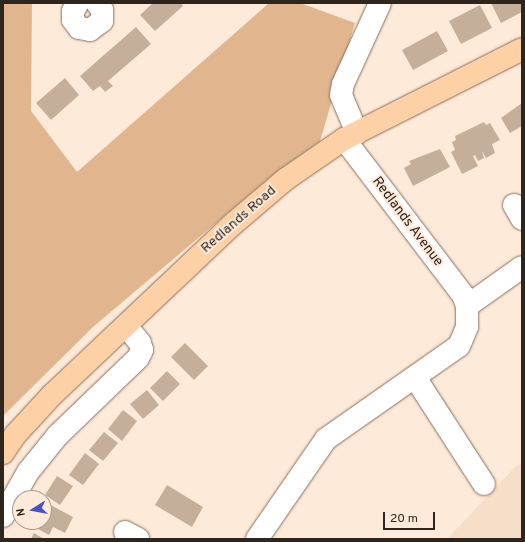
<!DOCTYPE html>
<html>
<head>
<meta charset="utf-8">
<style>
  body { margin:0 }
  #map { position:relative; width:525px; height:542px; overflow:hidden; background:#feead9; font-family:Overpass,sans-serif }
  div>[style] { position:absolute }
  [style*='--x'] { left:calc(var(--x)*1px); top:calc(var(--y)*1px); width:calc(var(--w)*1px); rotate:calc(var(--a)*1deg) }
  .built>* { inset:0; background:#f7dec8 }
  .green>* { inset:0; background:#e1b58e }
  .building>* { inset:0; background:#c6af9a }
  .roads { filter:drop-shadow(0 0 1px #85705c) drop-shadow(0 0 1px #85705c) }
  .minor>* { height:22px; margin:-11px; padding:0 11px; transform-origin:11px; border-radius:11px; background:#fff }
  .major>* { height:22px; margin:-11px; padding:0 11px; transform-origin:11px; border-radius:11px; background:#fdd0a6 }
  span { translate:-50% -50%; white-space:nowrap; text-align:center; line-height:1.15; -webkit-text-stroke:4px #feead9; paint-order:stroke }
  .street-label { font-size:14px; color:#2e251d }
  .frame { position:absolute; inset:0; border:4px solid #2e251d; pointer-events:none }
  .north { position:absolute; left:12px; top:490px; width:40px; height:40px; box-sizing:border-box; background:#feead9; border:1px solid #ab9b8e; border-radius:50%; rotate:259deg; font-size:11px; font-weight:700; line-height:16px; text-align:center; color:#2e251d }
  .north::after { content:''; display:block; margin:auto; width:14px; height:18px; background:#4652c6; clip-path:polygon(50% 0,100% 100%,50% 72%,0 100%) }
  .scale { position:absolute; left:383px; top:512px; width:52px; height:18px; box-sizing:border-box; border:2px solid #2e251d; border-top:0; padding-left:5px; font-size:12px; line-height:14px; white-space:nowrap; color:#2e251d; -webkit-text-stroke:3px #feead9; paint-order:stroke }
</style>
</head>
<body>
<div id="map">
  <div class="built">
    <i style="clip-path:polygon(522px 462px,522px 539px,447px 539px,515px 467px)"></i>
  </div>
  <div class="green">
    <i style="clip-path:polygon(3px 3px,32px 3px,31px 111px,77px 172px,269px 3px,300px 3px,355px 23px,320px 141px,275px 173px,93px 327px,3px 416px)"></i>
  </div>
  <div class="building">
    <i style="clip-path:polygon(153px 3px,181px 3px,183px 6px,155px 31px,140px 15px)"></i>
    <i style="clip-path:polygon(491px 3px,522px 3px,522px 12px,501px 23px)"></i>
    <i style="clip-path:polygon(480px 5px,492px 28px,461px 44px,449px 21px)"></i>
    <i style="clip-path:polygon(136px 27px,151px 44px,108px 81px,113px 86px,105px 92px,100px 86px,93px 91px,80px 76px)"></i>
    <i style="clip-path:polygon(437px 31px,448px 51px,413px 70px,402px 50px)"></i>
    <i style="clip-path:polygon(65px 78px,79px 95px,51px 120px,36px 103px)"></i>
    <i style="clip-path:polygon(522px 103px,522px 126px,510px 133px,501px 118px)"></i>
    <i style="clip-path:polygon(484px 122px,486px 125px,490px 123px,500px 140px,492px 144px,495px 153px,486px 158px,482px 151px,484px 158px,478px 161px,475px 155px,473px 156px,478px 166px,462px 174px,451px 152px,455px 150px,452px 142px,456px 140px,455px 136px)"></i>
    <i style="clip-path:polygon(440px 149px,450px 167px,413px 186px,404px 168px,411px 164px,409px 161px)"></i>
    <i style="clip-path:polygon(185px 343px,208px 366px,194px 380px,171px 357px)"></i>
    <i style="clip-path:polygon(167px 371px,180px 384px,163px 401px,150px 388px)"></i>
    <i style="clip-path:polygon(147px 390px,159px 405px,143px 419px,130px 404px)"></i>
    <i style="clip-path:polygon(123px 410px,137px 421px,122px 441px,108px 429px)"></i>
    <i style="clip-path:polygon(104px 432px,118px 443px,103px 461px,89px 450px)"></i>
    <i style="clip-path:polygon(85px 453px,99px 464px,83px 485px,69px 475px)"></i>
    <i style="clip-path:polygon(57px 476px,73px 486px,60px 505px,45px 495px)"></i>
    <i style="clip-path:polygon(167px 485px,203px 507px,192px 527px,155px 505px)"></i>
    <i style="clip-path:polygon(45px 502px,73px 517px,65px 533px,53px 527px,49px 535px,36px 528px,39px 522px,44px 522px)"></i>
    <i style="clip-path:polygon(34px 533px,44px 539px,31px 539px)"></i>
  </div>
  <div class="roads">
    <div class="minor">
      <i style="--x:78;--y:3;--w:9;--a:122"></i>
      <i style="--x:73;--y:11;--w:9;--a:90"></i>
      <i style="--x:73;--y:20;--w:10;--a:53"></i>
      <i style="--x:79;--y:28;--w:11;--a:10"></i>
      <i style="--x:90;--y:30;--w:15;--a:-37"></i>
      <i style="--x:102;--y:21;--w:11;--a:-90"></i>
      <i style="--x:102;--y:10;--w:9;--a:-126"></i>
      <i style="--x:357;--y:133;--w:41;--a:-112.8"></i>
      <i style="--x:341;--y:95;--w:11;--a:-80"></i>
      <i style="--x:343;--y:84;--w:89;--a:-65.4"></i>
      <i style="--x:514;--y:205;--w:16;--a:60"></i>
      <i style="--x:467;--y:306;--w:67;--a:-35.3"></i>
      <i style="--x:416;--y:379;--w:125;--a:57.1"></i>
      <i style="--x:3;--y:516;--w:51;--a:-60.4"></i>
      <i style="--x:28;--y:472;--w:48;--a:-51"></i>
      <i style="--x:58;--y:435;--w:111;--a:-43.9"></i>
      <i style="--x:138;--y:358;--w:9;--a:-63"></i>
      <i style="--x:142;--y:350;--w:7;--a:-106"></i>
      <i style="--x:140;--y:343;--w:22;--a:-129"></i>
      <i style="--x:125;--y:532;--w:15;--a:28"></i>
      <i style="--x:257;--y:539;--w:121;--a:-55.4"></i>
      <i style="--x:326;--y:439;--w:162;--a:-35"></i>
      <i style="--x:459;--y:346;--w:21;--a:-67"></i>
      <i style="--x:467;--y:327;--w:21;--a:-90"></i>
      <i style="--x:467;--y:306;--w:12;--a:-110"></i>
      <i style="--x:463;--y:295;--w:196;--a:-127.3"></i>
    </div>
    <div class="major">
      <i style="--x:3;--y:453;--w:23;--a:-56"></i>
      <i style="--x:16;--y:434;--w:53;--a:-47.3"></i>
      <i style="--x:52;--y:395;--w:249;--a:-43.4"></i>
      <i style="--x:233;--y:224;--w:70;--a:-40.3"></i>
      <i style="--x:286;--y:179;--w:70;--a:-34.6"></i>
      <i style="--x:344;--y:139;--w:199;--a:-26.8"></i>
    </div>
  </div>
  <div class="street-label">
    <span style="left:239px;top:220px;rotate:-41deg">Redlands Road</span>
    <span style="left:407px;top:222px;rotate:53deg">Redlands Avenue</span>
  </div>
  <div class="frame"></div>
  <div class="north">N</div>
  <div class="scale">20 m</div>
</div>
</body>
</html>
